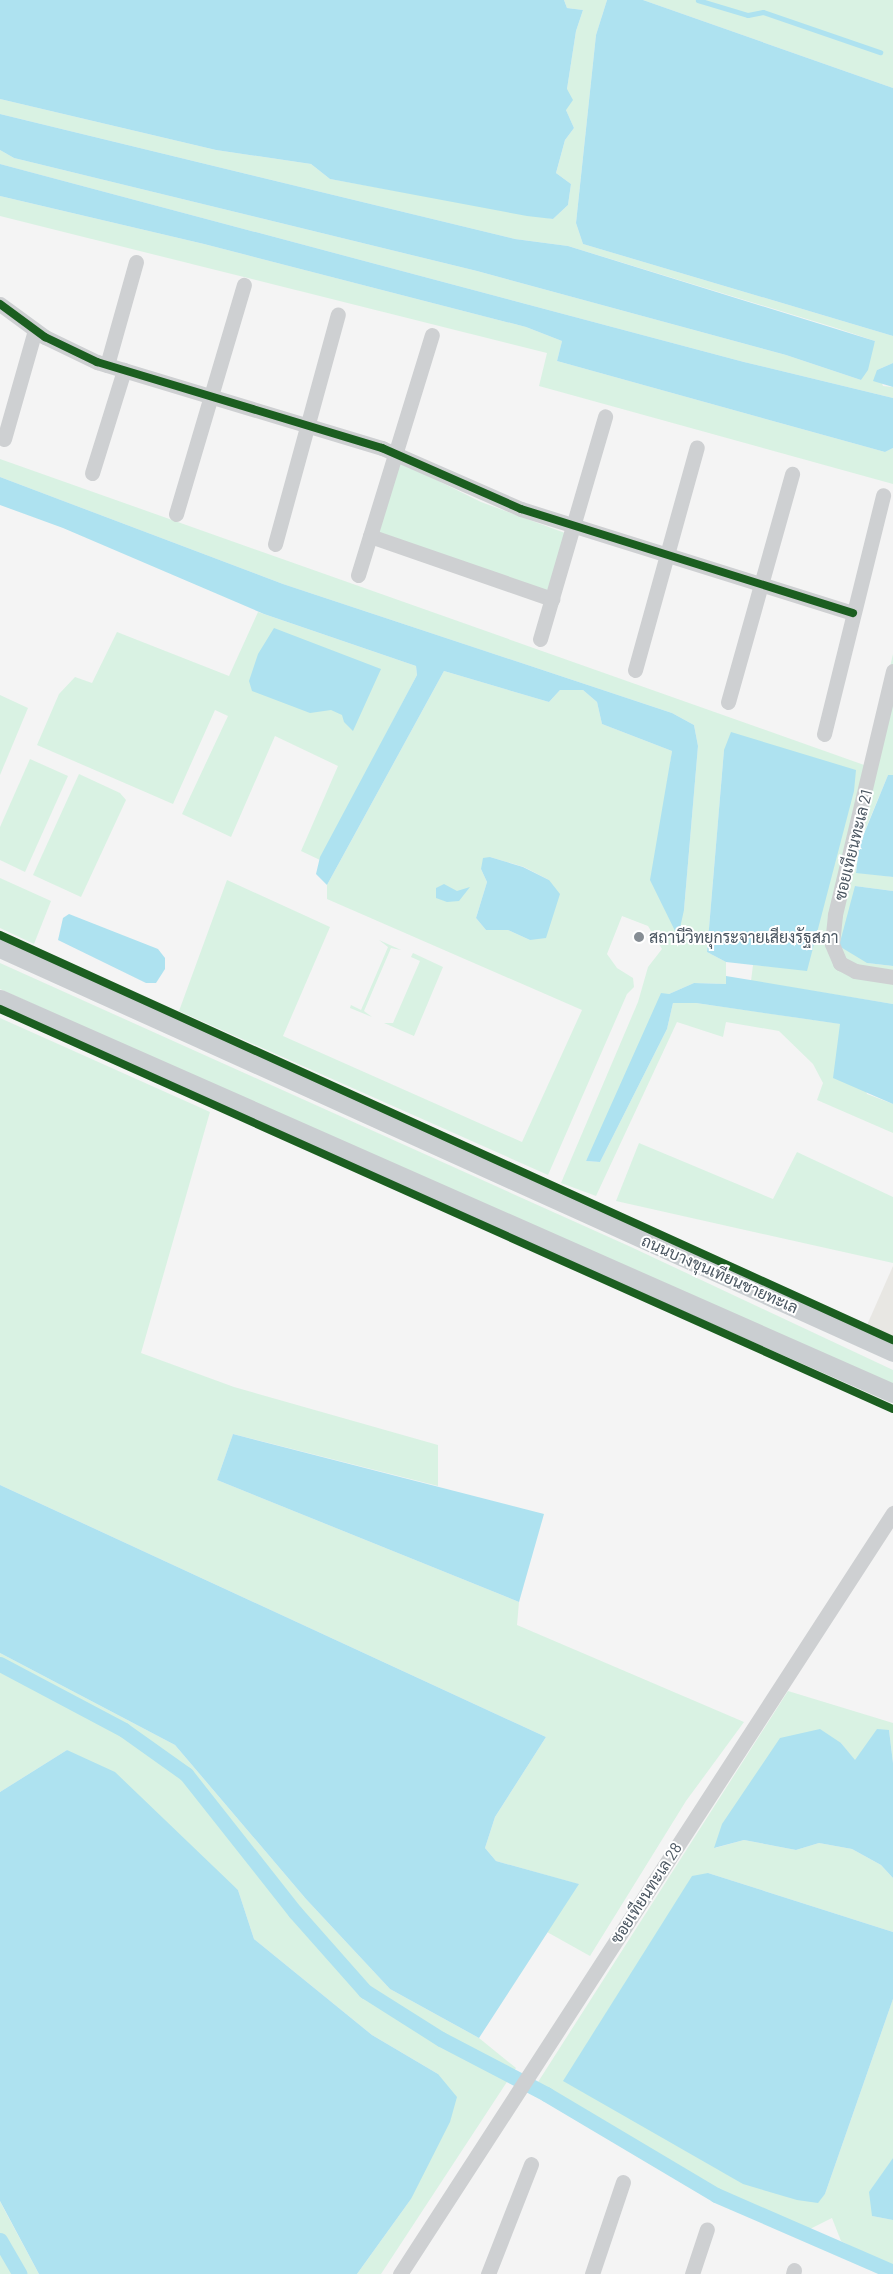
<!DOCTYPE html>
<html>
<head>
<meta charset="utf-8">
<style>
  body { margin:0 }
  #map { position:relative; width:893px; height:2274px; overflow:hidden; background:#f4f4f4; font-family:Barlow,Sarabun,sans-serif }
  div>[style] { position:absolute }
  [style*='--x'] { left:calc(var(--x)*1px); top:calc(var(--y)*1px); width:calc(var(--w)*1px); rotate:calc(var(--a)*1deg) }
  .commercial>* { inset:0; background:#e8e7e3 }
  .green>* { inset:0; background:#d9f2e3 }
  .water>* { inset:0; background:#aee2f0 }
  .stream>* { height:4.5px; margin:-2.25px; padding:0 2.25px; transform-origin:2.25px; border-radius:2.25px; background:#aee2f0 }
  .canal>* { height:15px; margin:-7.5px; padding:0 7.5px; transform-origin:7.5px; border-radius:7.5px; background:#aee2f0 }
  .minor>* { height:15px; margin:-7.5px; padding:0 7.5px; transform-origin:7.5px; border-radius:7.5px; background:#ced0d2 }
  .major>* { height:19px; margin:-9.5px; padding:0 9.5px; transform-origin:9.5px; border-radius:9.5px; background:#caced1 }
  .cycleway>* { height:8px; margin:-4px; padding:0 4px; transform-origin:4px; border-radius:4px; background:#1b5e20 }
  .dots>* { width:14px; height:14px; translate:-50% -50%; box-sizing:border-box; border:2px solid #fff; border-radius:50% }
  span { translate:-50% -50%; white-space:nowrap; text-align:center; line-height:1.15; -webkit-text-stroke:4px #fff; paint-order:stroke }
  .street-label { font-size:16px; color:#4a5661 }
  .poi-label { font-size:16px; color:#4a5661 }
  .left { translate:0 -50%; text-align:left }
</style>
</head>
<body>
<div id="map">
  <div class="commercial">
    <i style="clip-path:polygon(893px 1266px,893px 1337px,867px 1325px)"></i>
  </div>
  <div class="green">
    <i style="clip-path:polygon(564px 0,607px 0,596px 35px,576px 223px,583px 244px,893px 336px,893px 363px,877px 370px,883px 386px,893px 387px,893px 398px,744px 362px,0 164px,0 150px,14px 158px,477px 271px,786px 355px,861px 380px,875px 341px,833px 327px,568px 246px,515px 239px,0 114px,0 99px,216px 150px,311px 164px,330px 179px,553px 219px,568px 205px,571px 184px,556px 173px,565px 140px,574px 128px,566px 110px,567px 89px,576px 31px,583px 10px,567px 8px)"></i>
    <i style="clip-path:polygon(643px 0,893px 0,893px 88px)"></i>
    <i style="clip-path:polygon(0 196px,204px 244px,526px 327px,562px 341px,557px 361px,885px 452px,893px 448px,893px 484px,539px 386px,547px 353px,0 216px)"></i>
    <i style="clip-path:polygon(evenodd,0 459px,867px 766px,893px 654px,893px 775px,888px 775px,859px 845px,856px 872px,893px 877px,893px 891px,855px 886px,867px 963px,893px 966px,893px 1004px,751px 981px,753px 965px,807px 970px,724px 750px,707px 952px,726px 962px,726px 984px,694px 983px,669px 994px,586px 1161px,600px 1162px,667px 1029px,673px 1003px,696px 1003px,841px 1024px,867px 1094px,893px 1104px,893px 1133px,817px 1100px,823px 1083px,813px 1064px,779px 1031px,726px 1022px,723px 1037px,677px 1022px,596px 1196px,561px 1183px,638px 1002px,648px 967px,662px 949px,648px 926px,622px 916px,607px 954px,617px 968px,633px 978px,634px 987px,627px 994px,548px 1175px,179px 1011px,227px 880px,330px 927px,283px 1036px,522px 1142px,582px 1010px,327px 899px,327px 885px,444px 671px,549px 702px,560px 690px,583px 690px,597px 702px,602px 724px,672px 751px,666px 792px,684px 910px,698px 746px,694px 725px,672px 713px,283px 584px,0 477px,0 459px,490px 857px,524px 867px,549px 880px,530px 940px,508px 930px,486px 930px,476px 918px,487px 882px,481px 869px,490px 857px)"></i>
    <i style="clip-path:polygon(400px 462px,481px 502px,565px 533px,547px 592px,376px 532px)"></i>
    <i style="clip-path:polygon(258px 612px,416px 666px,417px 675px,320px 860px,301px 851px,338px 766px,275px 736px,231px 837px,182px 814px,228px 716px,215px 710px,173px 804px,37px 745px,59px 694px,75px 677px,92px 683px,117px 632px,229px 676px)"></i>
    <i style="clip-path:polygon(0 695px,28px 708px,0 775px)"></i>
    <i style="clip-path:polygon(30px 759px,68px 776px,25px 872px,0 860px,0 827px)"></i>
    <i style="clip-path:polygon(79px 774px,120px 793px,126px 800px,81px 897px,33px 875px)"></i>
    <i style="clip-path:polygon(0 878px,51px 901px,34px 944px,0 928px)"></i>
    <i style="clip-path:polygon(379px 940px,401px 950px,391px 948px,364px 1011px,372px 1017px,350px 1008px,351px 1005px,361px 1010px,388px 947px)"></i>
    <i style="clip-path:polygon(413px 953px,443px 967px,414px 1036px,384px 1023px,393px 1023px,420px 961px,411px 957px)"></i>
    <i style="clip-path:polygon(0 963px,631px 1247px,893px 1370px,893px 1385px,281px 1116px,0 989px)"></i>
    <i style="clip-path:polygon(0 1018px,210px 1112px,141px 1353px,234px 1387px,438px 1445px,438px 1486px,233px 1434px,217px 1480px,519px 1602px,517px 1625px,744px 1722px,686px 1801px,590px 1956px,547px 1932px,578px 1884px,496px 1861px,485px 1848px,495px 1817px,546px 1737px,0 1485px)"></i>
    <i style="clip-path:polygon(639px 1143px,773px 1199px,797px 1152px,893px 1197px,893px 1263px,616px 1201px)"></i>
    <i style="clip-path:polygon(0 1653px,175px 1745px,306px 1899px,390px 1989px,479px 2038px,516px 2068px,381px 2274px,357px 2274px,411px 2199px,438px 2074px,372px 2035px,254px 1939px,238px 1890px,67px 1750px,0 1792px)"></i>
    <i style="clip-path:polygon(788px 1691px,893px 1723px,893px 1763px,889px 1730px,877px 1730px,855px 1761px,841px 1743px,715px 1848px,744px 1840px,796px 1850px,819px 1843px,852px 1849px,881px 1865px,893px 1878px,893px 1932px,708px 1873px,817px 2203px,825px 2194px,893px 1999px,893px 2158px,872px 2216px,893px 2220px,893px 2268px,841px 2241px,832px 2218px,810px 2229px,729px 2196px,538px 2082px)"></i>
    <i style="clip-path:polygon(0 2201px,5px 2211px,39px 2274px,0 2274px)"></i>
  </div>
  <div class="water">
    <i style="clip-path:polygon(0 0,564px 0,567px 8px,583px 10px,576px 31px,567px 89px,573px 100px,566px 110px,574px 128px,565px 140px,556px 173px,571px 184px,568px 205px,553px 219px,527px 216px,330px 179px,311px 164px,216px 150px,0 99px)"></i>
    <i style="clip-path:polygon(607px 0,643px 0,893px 88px,893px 336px,583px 244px,576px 223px,596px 35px)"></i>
    <i style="clip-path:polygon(0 114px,515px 239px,568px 246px,875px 341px,868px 370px,861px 380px,786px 355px,477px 271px,14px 158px,0 150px)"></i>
    <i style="clip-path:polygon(0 164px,744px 362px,893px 398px,893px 448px,885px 452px,557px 361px,562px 341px,526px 327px,204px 244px,0 196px)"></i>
    <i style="clip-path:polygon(893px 363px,893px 387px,873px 381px,877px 370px)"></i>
    <i style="clip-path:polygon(0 477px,283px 584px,672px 713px,694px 725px,698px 746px,684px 910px,678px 937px,650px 880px,672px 751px,602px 724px,597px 702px,583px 690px,560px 690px,549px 702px,444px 671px,327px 885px,316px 874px,320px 857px,417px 675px,416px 666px,264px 614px,63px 528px,0 505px)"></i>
    <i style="clip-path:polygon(274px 628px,381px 669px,353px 731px,344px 722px,342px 715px,331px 710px,310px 713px,252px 691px,249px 681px,258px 654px)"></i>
    <i style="clip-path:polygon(731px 732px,856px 770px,854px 791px,807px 971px,726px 962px,707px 952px,724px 750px)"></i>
    <i style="clip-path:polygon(888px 775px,893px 775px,893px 877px,856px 873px,859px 846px)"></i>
    <i style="clip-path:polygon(490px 857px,523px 867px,549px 880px,560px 894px,546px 938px,530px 940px,508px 930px,486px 930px,476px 918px,487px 882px,481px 869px,483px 858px)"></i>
    <i style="clip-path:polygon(444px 884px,457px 891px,470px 887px,459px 901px,447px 902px,436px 898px,436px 888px)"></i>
    <i style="clip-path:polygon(855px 886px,893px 891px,893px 966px,867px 963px,839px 946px)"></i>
    <i style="clip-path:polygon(69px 914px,158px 949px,165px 958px,165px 969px,156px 983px,146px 983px,58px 940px,63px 918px)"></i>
    <i style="clip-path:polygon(726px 976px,893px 1004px,893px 1104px,833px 1078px,840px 1024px,696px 1003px,673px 1003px,667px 1029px,600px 1162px,586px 1161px,661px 993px,669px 994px,694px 983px,726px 984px)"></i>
    <i style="clip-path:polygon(233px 1434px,544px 1514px,519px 1602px,217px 1480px)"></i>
    <i style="clip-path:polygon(0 1485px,546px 1737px,495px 1817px,485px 1848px,496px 1861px,579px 1884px,479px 2038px,390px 1989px,306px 1899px,175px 1745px,0 1653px)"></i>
    <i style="clip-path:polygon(820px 1729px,841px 1743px,855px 1760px,877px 1729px,889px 1730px,893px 1763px,893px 1878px,881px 1865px,852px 1849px,819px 1843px,796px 1850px,744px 1840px,714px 1848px,722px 1824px,780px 1738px)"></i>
    <i style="clip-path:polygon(67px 1750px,115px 1772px,238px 1890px,254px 1939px,372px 2035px,438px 2074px,457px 2097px,450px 2122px,411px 2199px,357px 2274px,39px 2274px,0 2201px,0 1792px)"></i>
    <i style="clip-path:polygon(708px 1873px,893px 1932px,893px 1999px,825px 2194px,818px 2203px,797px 2200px,743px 2184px,563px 2081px,692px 1876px)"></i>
    <i style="clip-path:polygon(893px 2158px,893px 2220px,872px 2216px,869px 2192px)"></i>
  </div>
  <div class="stream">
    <i style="--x:698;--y:0;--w:52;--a:16.7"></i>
    <i style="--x:748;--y:15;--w:15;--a:-11"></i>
    <i style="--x:763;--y:12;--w:124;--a:18.9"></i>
  </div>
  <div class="canal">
    <i style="--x:0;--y:1664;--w:140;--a:28"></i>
    <i style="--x:124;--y:1730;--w:76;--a:35.4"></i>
    <i style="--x:186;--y:1774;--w:176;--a:51.7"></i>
    <i style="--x:295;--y:1912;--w:106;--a:48.5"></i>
    <i style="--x:365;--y:1991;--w:90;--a:32.3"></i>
    <i style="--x:441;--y:2039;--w:119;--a:27.6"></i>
    <i style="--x:546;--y:2094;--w:198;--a:30.7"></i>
    <i style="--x:716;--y:2195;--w:193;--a:23.5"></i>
    <i style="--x:0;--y:2240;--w:39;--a:60"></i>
  </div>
  <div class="minor">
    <i style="--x:0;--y:304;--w:56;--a:36.3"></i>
    <i style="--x:45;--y:337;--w:58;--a:25.7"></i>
    <i style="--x:97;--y:362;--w:298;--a:16.8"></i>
    <i style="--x:382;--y:448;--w:152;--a:23.7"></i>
    <i style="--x:521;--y:509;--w:348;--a:17.4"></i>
    <i style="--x:107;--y:365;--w:107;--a:-74.3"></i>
    <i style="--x:4;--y:439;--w:113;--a:-74.1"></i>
    <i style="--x:92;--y:473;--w:108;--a:-72.7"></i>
    <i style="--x:176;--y:514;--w:239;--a:-73.5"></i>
    <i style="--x:370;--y:536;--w:193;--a:19.1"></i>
    <i style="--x:275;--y:544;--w:238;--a:-74.7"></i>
    <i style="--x:358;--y:575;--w:251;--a:-72.9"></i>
    <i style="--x:540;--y:639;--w:232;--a:-73.7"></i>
    <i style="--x:635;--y:670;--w:231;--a:-74.5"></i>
    <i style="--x:893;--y:671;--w:251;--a:103.4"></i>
    <i style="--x:835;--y:915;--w:29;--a:96"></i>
    <i style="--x:832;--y:944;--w:21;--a:67"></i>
    <i style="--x:840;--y:963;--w:17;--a:28"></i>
    <i style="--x:855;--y:971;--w:38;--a:9"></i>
    <i style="--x:728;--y:702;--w:237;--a:-74.3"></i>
    <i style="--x:824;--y:734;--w:246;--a:-76.1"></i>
    <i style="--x:400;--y:2274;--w:907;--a:-57.06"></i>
    <i style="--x:488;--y:2274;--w:118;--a:-68.6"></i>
    <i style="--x:592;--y:2274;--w:97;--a:-71.4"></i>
    <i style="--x:692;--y:2274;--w:47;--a:-71.6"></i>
    <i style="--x:793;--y:2274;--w:4;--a:-76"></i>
  </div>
  <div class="major">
    <i style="--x:0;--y:948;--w:980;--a:24.34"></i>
    <i style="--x:0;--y:999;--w:976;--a:23.81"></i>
  </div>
  <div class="cycleway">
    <i style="--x:0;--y:304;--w:56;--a:36.3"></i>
    <i style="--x:45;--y:337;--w:58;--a:25.7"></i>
    <i style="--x:97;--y:362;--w:298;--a:16.8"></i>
    <i style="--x:382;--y:448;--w:152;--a:23.7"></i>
    <i style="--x:521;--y:509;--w:348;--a:17.4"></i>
    <i style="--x:0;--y:935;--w:981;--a:24.4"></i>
    <i style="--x:0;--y:1009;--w:978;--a:24.13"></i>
  </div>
  <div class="dots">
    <i style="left:639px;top:937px;background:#868d94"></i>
  </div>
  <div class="street-label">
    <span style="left:853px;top:845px;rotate:-76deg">ซอยเทียนทะเล 21</span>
    <span style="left:720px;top:1274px;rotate:24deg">ถนนบางขุนเทียนชายทะเล</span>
    <span style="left:646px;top:1893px;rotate:-57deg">ซอยเทียนทะเล 28</span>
  </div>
  <div class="poi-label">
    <span class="left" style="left:649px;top:937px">สถานีวิทยุกระจายเสียงรัฐสภา</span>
  </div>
</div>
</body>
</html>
